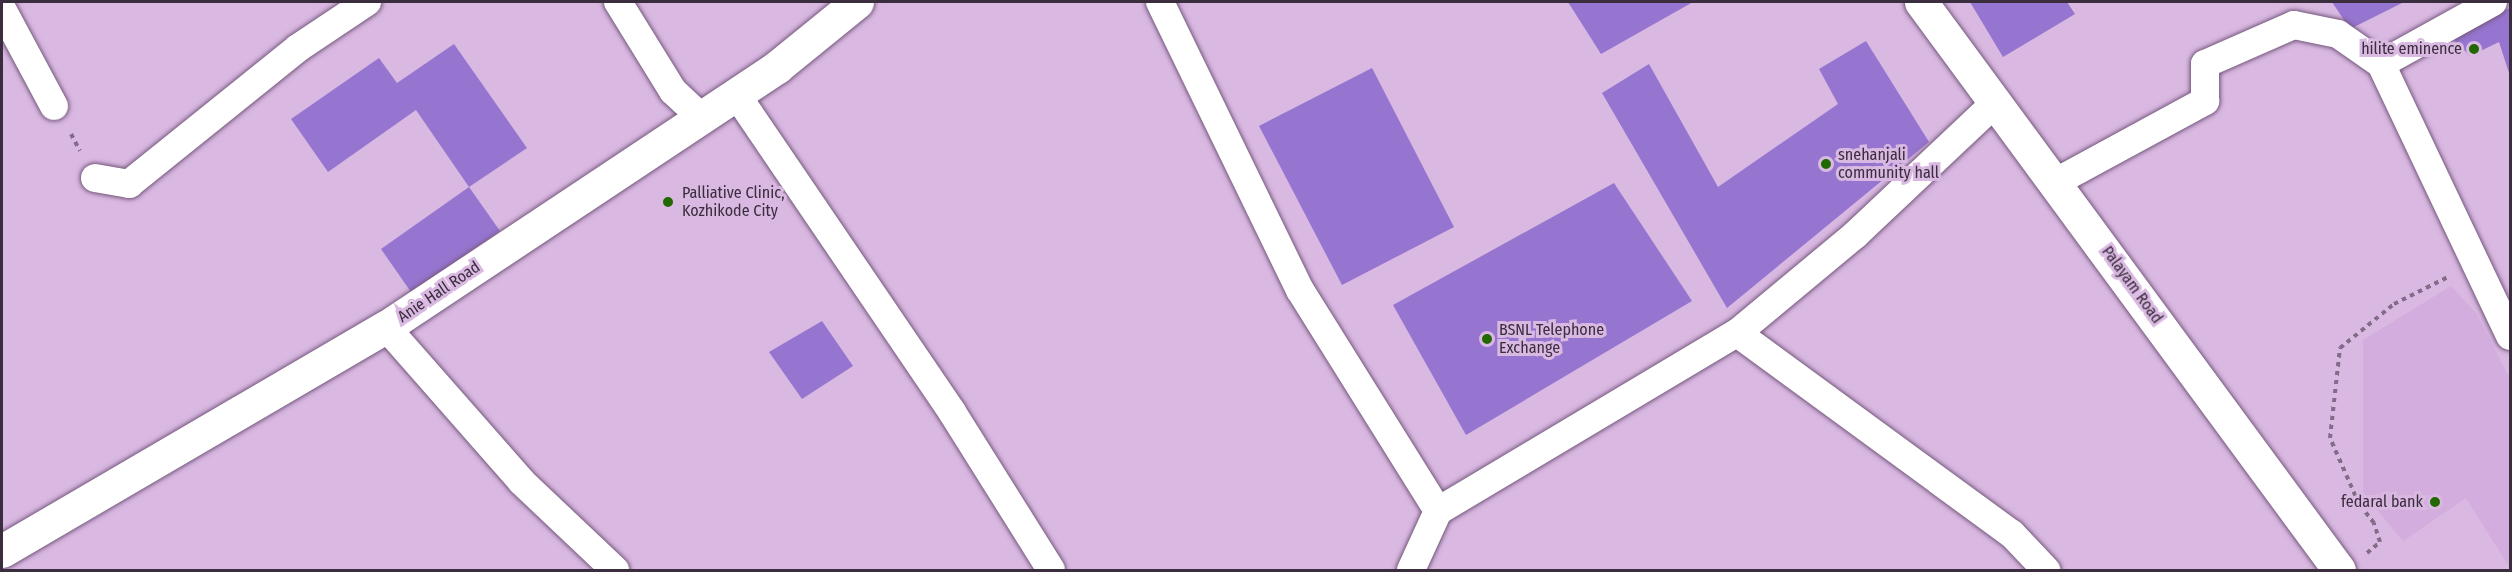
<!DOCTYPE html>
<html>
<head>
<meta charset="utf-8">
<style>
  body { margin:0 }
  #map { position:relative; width:2512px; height:572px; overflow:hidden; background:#d9b8e1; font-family:"Fira Sans Condensed",sans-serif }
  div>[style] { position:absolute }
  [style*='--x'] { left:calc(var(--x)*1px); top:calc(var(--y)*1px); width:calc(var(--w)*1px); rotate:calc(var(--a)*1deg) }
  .built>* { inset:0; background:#d3addd }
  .building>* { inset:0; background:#9675d0 }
  .path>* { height:4px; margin-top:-2px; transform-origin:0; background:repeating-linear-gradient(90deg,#826c88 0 4.5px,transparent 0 9px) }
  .roads { filter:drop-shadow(0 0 2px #75587d) drop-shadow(0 0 2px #75587d) }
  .minor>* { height:28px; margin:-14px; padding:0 14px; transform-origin:14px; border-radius:14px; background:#fff }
  .tertiary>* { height:33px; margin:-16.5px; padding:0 16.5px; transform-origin:16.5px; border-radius:16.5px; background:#fff }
  .primary>* { height:33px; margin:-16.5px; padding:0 16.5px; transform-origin:16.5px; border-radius:16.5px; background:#fff }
  .dots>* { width:16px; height:16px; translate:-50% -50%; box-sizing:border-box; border:3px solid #d9b8e1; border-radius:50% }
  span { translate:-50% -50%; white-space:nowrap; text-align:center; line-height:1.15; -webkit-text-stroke:6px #d9b8e1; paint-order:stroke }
  .poi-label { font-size:16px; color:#3a2d3d }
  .right { translate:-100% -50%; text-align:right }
  .left { translate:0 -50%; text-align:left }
  .street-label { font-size:16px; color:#3a2d3d }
  .frame { position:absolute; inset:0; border:3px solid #3a2d3d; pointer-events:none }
</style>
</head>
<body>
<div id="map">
  <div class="built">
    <i style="clip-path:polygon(2451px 286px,2476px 313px,2510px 379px,2510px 568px,2466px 498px,2403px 541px,2363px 493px,2363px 340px)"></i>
  </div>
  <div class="building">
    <i style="clip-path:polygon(1568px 2px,1693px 2px,1601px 54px)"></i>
    <i style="clip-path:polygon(1970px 2px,2067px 2px,2075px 14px,2003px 57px)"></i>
    <i style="clip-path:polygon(2332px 2px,2404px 2px,2350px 29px)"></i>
    <i style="clip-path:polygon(2510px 8px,2510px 76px,2499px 42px,2470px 56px,2448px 34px)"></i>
    <i style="clip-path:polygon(1866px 41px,1929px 142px,1727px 308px,1602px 93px,1649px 64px,1718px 187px,1838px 104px,1819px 69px)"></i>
    <i style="clip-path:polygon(454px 44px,527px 148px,469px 187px,416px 110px,328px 172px,291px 119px,379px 58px,397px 83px)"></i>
    <i style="clip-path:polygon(1372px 68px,1454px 227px,1342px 285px,1259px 126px)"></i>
    <i style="clip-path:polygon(1614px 183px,1692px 301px,1466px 435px,1393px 305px)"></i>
    <i style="clip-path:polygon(469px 187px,500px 231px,411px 292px,381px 249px)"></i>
    <i style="clip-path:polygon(822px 321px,853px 366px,802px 399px,769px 352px)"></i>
  </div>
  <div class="path">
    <i style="--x:71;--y:134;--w:19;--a:62"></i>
    <i style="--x:2367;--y:553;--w:17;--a:-40"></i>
    <i style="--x:2380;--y:542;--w:20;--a:-108"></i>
    <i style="--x:2374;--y:523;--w:24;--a:-128"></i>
    <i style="--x:2359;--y:504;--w:72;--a:-113.7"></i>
    <i style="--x:2330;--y:438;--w:91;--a:-83.7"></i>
    <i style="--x:2340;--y:348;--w:70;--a:-39.2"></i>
    <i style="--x:2394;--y:304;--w:60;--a:-26.6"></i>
  </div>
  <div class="roads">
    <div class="minor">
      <i style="--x:618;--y:2;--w:105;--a:58.3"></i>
      <i style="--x:673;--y:91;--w:38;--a:43"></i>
      <i style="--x:1160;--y:2;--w:320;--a:64.1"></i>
      <i style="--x:1300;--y:290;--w:261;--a:58"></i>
      <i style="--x:2493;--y:2;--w:128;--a:151"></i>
      <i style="--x:2381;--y:64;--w:301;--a:64.6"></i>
      <i style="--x:2;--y:9;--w:110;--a:61.8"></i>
      <i style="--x:736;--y:94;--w:384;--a:55.8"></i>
      <i style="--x:952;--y:412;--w:186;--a:57.9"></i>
      <i style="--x:95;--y:178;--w:35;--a:10"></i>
      <i style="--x:129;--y:184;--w:217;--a:-38.8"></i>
      <i style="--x:298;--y:48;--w:83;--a:-33.7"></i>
      <i style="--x:2056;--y:182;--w:170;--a:-28.5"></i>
      <i style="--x:2205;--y:101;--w:37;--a:-90"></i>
      <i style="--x:2205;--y:64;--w:97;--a:-23.7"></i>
      <i style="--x:2294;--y:25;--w:45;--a:11.6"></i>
      <i style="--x:2338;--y:34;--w:52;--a:34.9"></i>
      <i style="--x:386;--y:327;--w:206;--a:48.7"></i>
      <i style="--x:522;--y:482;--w:128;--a:43.4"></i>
      <i style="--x:1737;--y:333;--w:341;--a:36.2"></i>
      <i style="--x:2012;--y:534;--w:50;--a:46.6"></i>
      <i style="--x:1411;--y:570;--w:65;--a:-65.4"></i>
      <i style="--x:1438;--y:511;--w:348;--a:-30.8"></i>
      <i style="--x:1737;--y:333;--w:153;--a:-39.7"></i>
      <i style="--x:1855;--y:235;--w:195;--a:-43.3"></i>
    </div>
    <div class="tertiary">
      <i style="--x:2;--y:551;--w:445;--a:-30.3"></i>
      <i style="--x:386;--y:327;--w:470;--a:-33.6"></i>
      <i style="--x:777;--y:67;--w:103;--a:-39.1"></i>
    </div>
    <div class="primary">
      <i style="--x:1921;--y:2;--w:705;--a:53.65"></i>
    </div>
  </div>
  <div class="dots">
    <i style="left:2474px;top:49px;background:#216800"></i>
    <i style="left:1826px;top:164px;background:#216800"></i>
    <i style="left:668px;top:202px;background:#216800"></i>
    <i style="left:1487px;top:339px;background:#216800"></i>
    <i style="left:2435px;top:502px;background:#216800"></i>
  </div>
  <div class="poi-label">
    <span class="right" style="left:2462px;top:49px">hilite eminence</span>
    <span class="left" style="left:1838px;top:164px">snehanjali<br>community hall</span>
    <span class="left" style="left:682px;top:202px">Palliative Clinic,<br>Kozhikode City</span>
    <span class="left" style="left:1499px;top:339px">BSNL Telephone<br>Exchange</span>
    <span class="right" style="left:2423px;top:502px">fedaral bank</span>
  </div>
  <div class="street-label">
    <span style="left:2132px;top:285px;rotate:54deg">Palayam Road</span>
    <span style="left:439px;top:292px;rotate:-34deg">Anie Hall Road</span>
  </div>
  <div class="frame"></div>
</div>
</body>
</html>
